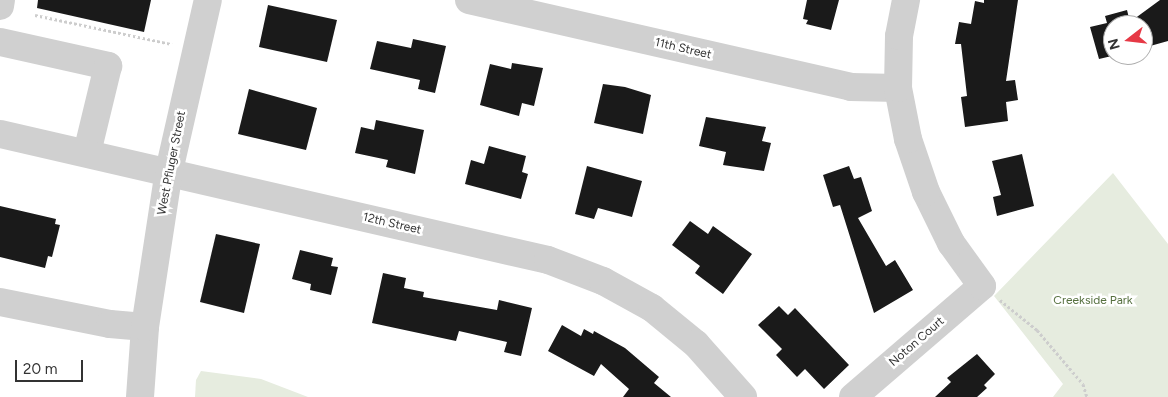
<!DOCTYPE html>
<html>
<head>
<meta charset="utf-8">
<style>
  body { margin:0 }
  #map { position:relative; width:1168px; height:397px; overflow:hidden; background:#fff; font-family:Figtree,sans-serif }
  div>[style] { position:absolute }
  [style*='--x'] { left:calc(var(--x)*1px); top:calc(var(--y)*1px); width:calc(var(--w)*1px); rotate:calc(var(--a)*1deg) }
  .green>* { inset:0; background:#e6ecdf }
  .building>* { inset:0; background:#1a1a1a }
  .path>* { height:3px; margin-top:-1.5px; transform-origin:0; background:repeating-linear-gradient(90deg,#cdcdcd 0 2.5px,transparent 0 5px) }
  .minor>* { height:28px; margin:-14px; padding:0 14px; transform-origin:14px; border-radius:14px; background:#d0d0d0 }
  span { translate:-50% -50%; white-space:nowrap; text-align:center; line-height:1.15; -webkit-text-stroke:5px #fff; paint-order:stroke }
  .street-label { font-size:12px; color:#333 }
  .park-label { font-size:12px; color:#56703f }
  .north { position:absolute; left:1103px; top:15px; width:50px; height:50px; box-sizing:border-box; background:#fff; border:1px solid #adadad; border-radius:50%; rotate:254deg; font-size:14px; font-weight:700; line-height:20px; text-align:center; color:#333 }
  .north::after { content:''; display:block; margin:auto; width:18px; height:22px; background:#e63946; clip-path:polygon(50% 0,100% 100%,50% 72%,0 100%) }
  .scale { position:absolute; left:15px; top:360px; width:68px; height:22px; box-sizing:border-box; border:2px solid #333; border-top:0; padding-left:6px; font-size:15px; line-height:18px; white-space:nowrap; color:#333; -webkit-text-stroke:4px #fff; paint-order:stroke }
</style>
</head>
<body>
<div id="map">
  <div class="green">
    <i style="clip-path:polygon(1113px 173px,1168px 244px,1168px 397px,1053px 397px,1063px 384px,994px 296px)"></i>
    <i style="clip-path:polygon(201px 371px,261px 379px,308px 397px,195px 397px,196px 380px)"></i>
  </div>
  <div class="building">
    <i style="clip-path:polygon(38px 0,151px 0,144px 32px,37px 8px)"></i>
    <i style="clip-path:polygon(807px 0,839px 0,831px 30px,806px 24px,808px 20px,803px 19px)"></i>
    <i style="clip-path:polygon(984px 0,1018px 0,1006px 81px,1015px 80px,1018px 100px,1006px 102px,1008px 121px,965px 127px,961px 97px,967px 96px,961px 44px,955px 44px,959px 22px,971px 24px,975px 1px,984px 3px)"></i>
    <i style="clip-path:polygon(1160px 0,1168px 0,1168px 41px,1143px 48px,1143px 25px,1113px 25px,1113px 55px,1116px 55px,1099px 59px,1090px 27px,1107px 23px,1105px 16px,1127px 10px,1130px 22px)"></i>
    <i style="clip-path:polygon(268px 5px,337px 20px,327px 62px,259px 47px)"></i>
    <i style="clip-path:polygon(413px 39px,446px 46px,435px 93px,418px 89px,420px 80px,370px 69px,377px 41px,411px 48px)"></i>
    <i style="clip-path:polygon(512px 63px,543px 68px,534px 106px,522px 103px,519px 116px,480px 105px,490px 64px,511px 69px)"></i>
    <i style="clip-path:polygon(603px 84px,625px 87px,651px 95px,643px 134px,594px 123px)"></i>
    <i style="clip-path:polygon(249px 89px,317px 108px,306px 150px,238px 134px)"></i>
    <i style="clip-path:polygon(706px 117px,766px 127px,762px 141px,771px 143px,764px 171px,723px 165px,726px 152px,699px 146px)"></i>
    <i style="clip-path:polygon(376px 120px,424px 130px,415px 174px,386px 167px,388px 160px,355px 153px,361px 127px,374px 130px)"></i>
    <i style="clip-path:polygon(489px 146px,526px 156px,522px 172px,528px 174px,521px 199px,465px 184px,471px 160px,484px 164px)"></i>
    <i style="clip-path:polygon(1022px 154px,1034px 206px,997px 216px,993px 197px,1001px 195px,992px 161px)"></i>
    <i style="clip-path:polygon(587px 166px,642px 181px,632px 217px,598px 208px,594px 219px,575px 214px)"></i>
    <i style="clip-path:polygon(849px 166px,854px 179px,861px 177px,872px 211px,858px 218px,886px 266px,895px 260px,913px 290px,874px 313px,840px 205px,833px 207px,823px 175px)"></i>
    <i style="clip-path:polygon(0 206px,56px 219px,55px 224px,60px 225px,52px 257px,48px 256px,45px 268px,0 257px)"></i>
    <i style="clip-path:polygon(690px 221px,708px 234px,713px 226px,752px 254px,723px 294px,695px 273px,700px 266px,672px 245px)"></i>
    <i style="clip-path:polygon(216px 234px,260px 244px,244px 313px,200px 302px)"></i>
    <i style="clip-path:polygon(300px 250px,333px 258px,331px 266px,338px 267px,331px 295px,310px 290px,311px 284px,292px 279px)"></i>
    <i style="clip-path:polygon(383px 273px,406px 278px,404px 288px,424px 292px,423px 297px,497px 310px,499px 300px,532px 308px,521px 356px,504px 352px,507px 342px,459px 331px,456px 341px,372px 323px)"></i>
    <i style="clip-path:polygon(779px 306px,788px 315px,795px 308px,849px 365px,824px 389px,805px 369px,797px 377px,776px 355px,782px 349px,758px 325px)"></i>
    <i style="clip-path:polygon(562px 325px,581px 336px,584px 329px,593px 334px,594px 331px,625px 348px,659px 377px,654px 383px,671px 397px,623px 397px,629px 389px,601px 364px,594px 376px,548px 351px)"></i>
    <i style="clip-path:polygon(977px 354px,995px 374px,984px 385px,987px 388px,977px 397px,935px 397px,951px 382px,947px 378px)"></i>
  </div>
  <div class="path">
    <i style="--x:35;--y:15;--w:140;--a:12"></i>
    <i style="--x:1000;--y:300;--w:48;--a:39"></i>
    <i style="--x:1037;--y:330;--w:71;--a:49.6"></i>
    <i style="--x:1083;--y:384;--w:14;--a:73"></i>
  </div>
  <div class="minor">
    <i style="--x:469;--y:0;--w:392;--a:12.8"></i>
    <i style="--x:851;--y:87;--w:47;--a:1.2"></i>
    <i style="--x:0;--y:6;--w:6;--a:-81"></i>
    <i style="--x:0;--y:42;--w:111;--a:12.5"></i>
    <i style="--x:108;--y:66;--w:89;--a:103.6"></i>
    <i style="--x:0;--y:134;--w:562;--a:12.95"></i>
    <i style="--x:548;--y:260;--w:59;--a:20.9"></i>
    <i style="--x:603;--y:281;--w:56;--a:28.9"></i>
    <i style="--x:652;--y:308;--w:57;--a:39.3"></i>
    <i style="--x:696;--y:344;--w:71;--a:48.4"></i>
    <i style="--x:0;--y:302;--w:112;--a:11.3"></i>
    <i style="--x:110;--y:324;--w:35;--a:5"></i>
    <i style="--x:140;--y:397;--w:70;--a:-85.9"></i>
    <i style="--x:145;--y:327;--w:158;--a:-81.3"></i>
    <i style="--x:169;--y:171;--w:175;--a:-77.2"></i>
    <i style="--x:853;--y:397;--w:170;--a:-40.7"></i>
    <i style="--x:982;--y:286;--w:53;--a:-125.8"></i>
    <i style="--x:951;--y:243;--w:57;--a:-116.1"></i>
    <i style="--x:926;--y:192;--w:56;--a:-108.8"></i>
    <i style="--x:908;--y:139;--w:52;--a:-101.1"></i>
    <i style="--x:898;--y:88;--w:52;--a:-88.9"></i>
    <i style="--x:899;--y:36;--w:37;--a:-79"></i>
  </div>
  <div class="street-label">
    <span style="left:683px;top:49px;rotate:13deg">11th Street</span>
    <span style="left:172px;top:163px;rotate:-79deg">West Pfluger Street</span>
    <span style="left:392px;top:224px;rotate:13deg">12th Street</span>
    <span style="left:917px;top:342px;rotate:-41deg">Noton Court</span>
  </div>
  <div class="park-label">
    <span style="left:1093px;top:301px">Creekside Park</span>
  </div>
  <div class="north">N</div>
  <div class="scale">20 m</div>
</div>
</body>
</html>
